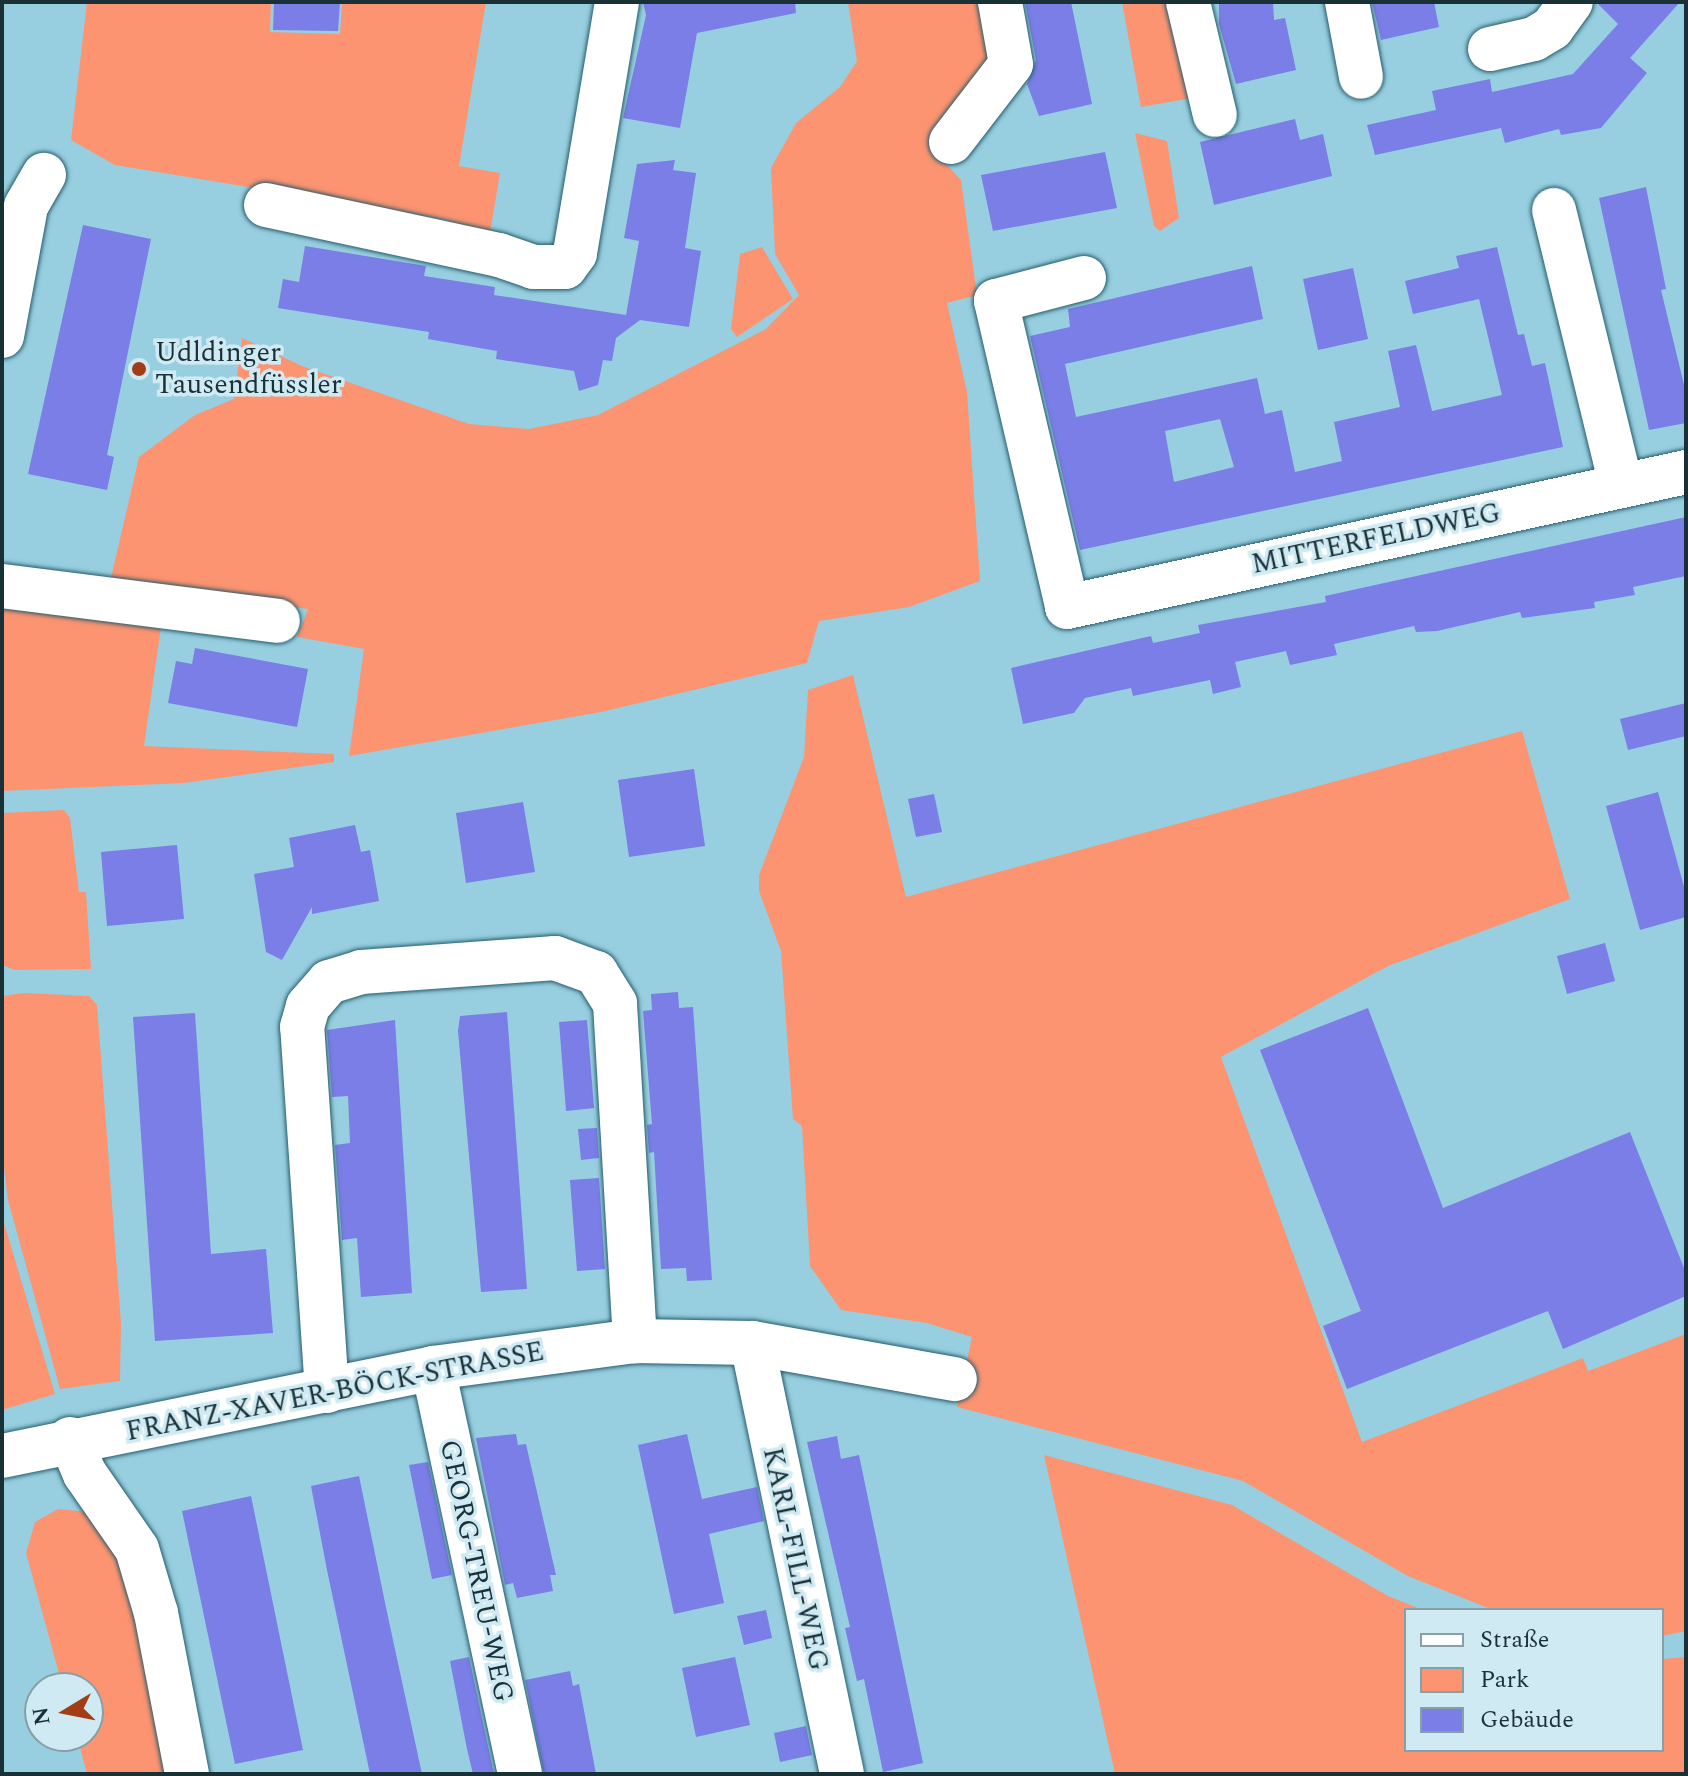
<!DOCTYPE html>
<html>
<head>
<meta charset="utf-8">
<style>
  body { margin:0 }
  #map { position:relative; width:1688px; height:1776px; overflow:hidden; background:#97cfe0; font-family:Spectral,serif }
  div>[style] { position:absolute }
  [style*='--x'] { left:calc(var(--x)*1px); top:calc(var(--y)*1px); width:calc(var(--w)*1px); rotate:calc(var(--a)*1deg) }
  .green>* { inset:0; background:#fc9471 }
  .building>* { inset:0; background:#7a7ee6 }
  .roads { filter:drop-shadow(0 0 2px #265d6c) drop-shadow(0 0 2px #265d6c) }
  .minor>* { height:44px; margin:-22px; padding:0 22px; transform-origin:22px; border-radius:22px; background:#fff }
  .dots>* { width:22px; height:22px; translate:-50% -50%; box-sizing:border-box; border:4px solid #cfeaf3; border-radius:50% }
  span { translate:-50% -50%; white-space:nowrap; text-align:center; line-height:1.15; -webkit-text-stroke:7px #cfeaf3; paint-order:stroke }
  .poi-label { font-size:28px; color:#1a3037 }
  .left { translate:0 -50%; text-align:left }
  .street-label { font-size:28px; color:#1a3037 }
  .frame { position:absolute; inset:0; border:4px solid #1a3037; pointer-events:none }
  .legend { position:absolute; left:1404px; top:1608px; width:260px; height:144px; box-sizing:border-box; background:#cfeaf3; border:2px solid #87a0a8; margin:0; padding:10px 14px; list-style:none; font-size:24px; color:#1a3037 }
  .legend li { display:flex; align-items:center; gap:16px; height:40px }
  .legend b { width:40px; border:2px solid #87a0a8 }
  .north { position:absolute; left:24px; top:1672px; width:80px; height:80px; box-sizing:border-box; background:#cfeaf3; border:2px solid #87a0a8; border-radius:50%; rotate:260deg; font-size:22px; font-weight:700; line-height:32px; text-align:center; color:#1a3037 }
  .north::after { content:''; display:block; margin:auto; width:28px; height:36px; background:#a33d15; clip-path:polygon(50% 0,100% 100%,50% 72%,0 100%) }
</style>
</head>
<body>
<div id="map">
  <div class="green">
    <i style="clip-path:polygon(87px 2px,271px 2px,270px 32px,340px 34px,342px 2px,486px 2px,459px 166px,500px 173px,490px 233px,449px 227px,449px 220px,115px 165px,71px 140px)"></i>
    <i style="clip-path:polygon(848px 2px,992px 2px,999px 59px,939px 156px,961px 180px,977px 295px,947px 303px,967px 392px,980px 581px,909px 607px,819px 621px,807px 663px,601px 712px,349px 756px,364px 649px,297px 637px,308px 609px,110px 582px,139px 457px,195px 415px,234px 399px,242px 338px,302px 366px,469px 424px,529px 429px,598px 415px,766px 329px,799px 295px,775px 254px,771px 168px,796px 123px,840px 87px,857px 61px)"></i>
    <i style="clip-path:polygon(1122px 2px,1175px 2px,1198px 97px,1141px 107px)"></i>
    <i style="clip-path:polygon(1135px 133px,1167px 141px,1179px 218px,1160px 231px,1154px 226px)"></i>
    <i style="clip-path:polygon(762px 247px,793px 299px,737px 337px,731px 329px,740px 254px)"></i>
    <i style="clip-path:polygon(2px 602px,162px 620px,144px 746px,334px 754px,334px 762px,184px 783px,2px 791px)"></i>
    <i style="clip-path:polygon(853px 675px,906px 897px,1522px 731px,1570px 899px,1388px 966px,1221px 1057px,1362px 1442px,1583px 1358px,1588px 1371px,1686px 1334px,1686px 1631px,1662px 1636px,1662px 1610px,1493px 1610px,1408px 1576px,1243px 1481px,957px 1407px,972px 1337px,927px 1323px,841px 1310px,810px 1266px,802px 1126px,793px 1119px,781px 951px,759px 891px,759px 875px,804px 757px,808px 690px)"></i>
    <i style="clip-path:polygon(64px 810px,70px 818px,79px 892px,86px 892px,91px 969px,15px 970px,2px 965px,2px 813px)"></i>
    <i style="clip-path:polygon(24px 993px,89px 996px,97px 1005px,121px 1323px,120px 1381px,60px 1389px,8px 1200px,2px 1152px,2px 996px)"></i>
    <i style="clip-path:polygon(2px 1216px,55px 1394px,2px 1410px)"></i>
    <i style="clip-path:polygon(1044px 1455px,1232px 1505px,1388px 1596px,1423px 1610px,1406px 1610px,1406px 1750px,1662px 1750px,1662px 1659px,1686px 1657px,1686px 1774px,1115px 1774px)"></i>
    <i style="clip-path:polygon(58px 1509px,89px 1512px,124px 1559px,176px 1774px,87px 1774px,77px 1736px,88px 1736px,88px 1688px,63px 1688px,26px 1553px,35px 1522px)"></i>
  </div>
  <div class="building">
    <i style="clip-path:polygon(274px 2px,340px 2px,338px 31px,273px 30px)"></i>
    <i style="clip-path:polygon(643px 2px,795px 2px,796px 13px,697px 33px,680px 128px,623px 118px,646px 15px)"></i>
    <i style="clip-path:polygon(1025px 2px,1071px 2px,1092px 104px,1039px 116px,1027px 84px,1036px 60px)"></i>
    <i style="clip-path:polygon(1219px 2px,1273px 2px,1274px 20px,1285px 18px,1296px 70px,1236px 84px,1219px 24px)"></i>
    <i style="clip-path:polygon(1372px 2px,1434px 2px,1439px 27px,1381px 40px)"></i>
    <i style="clip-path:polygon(1596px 2px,1680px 2px,1630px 58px,1647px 73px,1601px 128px,1561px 135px,1559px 129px,1505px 143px,1501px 128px,1375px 155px,1367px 125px,1436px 110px,1432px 91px,1490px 79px,1492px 92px,1573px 74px,1618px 24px)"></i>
    <i style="clip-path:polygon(1295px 119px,1300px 140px,1323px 134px,1332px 176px,1214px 205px,1200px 142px)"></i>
    <i style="clip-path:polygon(1105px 152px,1117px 208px,993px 231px,981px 175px)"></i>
    <i style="clip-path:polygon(675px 160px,673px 170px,696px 173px,685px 248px,701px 251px,689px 327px,640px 320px,616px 338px,612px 361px,603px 360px,598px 385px,579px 391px,574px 371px,496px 359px,497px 351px,428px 339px,429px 332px,278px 308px,283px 279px,299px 282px,305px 246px,426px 266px,424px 276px,495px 287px,494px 295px,626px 315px,639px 241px,624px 238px,637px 164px)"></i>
    <i style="clip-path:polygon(1646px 187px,1666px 289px,1661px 290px,1686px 393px,1686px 423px,1649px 430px,1599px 198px)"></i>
    <i style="clip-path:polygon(83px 225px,151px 239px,107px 455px,114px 457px,107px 490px,28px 474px)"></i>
    <i style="clip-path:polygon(evenodd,1497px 247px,1518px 335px,1524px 334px,1532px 366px,1545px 363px,1563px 447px,1080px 550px,1030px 336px,1070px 327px,1068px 309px,1252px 266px,1263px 319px,1065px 364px,1076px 417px,1257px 378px,1265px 414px,1282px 410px,1295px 472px,1342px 461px,1334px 422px,1400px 407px,1388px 351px,1416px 345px,1432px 411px,1502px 395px,1479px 299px,1413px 314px,1405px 281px,1459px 268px,1456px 256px,1497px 247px,1220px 419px,1234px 467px,1174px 482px,1165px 431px,1220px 419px)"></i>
    <i style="clip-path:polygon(1353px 268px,1368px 339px,1318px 350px,1303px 279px)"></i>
    <i style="clip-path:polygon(1686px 517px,1686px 576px,1633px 587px,1635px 595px,1594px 602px,1595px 608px,1522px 618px,1520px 612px,1437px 631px,1416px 632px,1414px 626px,1334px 644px,1337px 655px,1290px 665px,1286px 651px,1235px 662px,1241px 687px,1213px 694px,1210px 680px,1133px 696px,1131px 688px,1085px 698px,1074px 713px,1023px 724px,1011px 668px,1151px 636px,1153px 643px,1200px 633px,1198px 625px,1326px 602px,1325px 596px)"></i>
    <i style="clip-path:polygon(195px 648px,308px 669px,297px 727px,168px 703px,176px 661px,192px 664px)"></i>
    <i style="clip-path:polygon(1686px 703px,1686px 736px,1628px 750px,1620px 719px)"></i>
    <i style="clip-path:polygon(694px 769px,705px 846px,629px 857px,618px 780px)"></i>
    <i style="clip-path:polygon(1658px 792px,1686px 894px,1686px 917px,1640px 930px,1606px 806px)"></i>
    <i style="clip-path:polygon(934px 794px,942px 832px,916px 837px,908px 799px)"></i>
    <i style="clip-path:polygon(523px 802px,535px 872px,466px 883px,456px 813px)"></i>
    <i style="clip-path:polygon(355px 825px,361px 852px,370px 850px,379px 901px,312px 914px,312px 907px,282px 960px,266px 952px,254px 874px,294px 867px,289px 838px)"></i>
    <i style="clip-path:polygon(177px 845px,184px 919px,107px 926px,101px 852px)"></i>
    <i style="clip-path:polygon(1605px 943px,1615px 981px,1567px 994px,1557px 956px)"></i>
    <i style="clip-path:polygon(678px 992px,679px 1008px,693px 1007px,712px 1280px,687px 1281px,686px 1268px,661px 1269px,654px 1152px,649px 1153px,647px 1125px,652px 1124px,643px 1011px,652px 1010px,651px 994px)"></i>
    <i style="clip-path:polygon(1368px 1008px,1443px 1208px,1630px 1132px,1686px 1273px,1686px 1296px,1563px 1349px,1548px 1311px,1347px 1389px,1323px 1326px,1361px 1311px,1260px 1050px)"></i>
    <i style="clip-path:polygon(507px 1012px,527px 1289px,481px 1292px,458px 1031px,460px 1016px)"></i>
    <i style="clip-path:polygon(195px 1013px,211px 1254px,266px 1249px,273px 1333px,155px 1341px,133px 1017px)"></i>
    <i style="clip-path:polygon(395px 1020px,412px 1293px,361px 1297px,357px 1238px,342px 1240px,335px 1145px,350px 1143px,348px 1096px,332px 1097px,327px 1030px)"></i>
    <i style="clip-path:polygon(587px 1020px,594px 1108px,566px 1111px,559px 1022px)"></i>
    <i style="clip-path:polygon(597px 1128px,599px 1158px,581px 1160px,578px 1129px)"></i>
    <i style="clip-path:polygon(599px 1178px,605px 1269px,577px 1271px,570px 1180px)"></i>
    <i style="clip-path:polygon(516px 1434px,518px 1445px,526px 1444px,556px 1575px,550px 1575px,553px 1591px,517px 1598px,513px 1583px,505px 1585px,476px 1438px)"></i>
    <i style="clip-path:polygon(687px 1434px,702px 1499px,757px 1487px,764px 1521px,709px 1534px,724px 1603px,674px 1614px,638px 1445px)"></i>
    <i style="clip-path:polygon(837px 1436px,841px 1459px,859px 1455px,923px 1763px,883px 1772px,864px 1679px,857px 1681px,845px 1628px,850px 1627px,807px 1442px)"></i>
    <i style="clip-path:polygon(428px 1462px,452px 1575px,432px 1579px,409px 1465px)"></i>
    <i style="clip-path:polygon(359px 1476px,388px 1617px,422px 1774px,370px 1774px,327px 1570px,311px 1486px)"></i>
    <i style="clip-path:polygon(251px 1496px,303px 1750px,235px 1764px,182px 1511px)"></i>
    <i style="clip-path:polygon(766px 1610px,772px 1638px,744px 1645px,737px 1616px)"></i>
    <i style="clip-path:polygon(469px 1657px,494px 1774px,473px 1774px,467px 1749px,450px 1661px)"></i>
    <i style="clip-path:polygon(735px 1657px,750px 1725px,696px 1737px,682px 1668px)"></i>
    <i style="clip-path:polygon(570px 1671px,573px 1686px,579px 1684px,596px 1774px,544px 1774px,525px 1680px)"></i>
    <i style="clip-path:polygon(806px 1726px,812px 1755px,780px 1762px,774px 1733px)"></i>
  </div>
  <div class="roads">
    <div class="minor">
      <i style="--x:1188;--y:2;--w:116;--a:76.6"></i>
      <i style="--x:1347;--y:2;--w:76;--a:79.4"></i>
      <i style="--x:1490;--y:49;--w:45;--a:-12.8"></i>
      <i style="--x:1534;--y:39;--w:21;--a:-31"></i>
      <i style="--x:1552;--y:28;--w:32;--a:-54"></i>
      <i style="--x:951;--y:142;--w:98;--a:-52.4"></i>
      <i style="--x:1011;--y:64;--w:63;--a:-100.1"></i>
      <i style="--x:266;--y:205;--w:238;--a:12.1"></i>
      <i style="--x:499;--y:255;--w:36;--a:19"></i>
      <i style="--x:533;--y:267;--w:32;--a:0"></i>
      <i style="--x:565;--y:267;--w:17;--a:-54"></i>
      <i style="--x:575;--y:253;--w:254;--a:-80.5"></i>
      <i style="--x:1554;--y:210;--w:283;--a:76.3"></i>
      <i style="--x:1084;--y:278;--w:91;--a:165.4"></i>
      <i style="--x:996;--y:301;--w:314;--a:76.9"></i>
      <i style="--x:1067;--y:607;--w:634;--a:-12.3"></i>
      <i style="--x:2;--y:336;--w:132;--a:-79.5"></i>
      <i style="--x:26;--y:206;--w:36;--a:-60"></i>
      <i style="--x:2;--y:586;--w:278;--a:7.2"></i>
      <i style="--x:752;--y:1343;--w:440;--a:78.2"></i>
      <i style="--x:433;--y:1368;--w:415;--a:77.9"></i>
      <i style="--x:327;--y:1391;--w:365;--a:-93.9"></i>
      <i style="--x:302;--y:1027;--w:22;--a:-74"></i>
      <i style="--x:308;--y:1006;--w:32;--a:-49"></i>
      <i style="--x:329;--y:982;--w:34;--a:-17"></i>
      <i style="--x:361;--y:972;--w:195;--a:-4.1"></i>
      <i style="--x:555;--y:958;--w:44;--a:20.1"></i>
      <i style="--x:596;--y:973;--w:36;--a:58"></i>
      <i style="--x:615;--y:1004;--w:338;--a:86.6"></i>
      <i style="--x:70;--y:1439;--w:38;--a:67"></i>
      <i style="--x:85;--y:1474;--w:91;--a:55.3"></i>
      <i style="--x:137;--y:1549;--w:67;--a:73.5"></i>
      <i style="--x:156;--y:1613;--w:164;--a:79.1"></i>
      <i style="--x:2;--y:1456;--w:440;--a:-11.5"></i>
      <i style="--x:433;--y:1368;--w:204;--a:-7.6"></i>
      <i style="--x:635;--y:1341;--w:117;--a:1"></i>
      <i style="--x:752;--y:1343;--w:206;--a:10.1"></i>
    </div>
  </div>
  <div class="dots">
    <i style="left:139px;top:369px;background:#a33d15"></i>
  </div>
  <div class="poi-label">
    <span class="left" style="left:155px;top:369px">Udldinger<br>Tausendfüssler</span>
  </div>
  <div class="street-label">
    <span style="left:1376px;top:539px;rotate:-12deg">MITTERFELDWEG</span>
    <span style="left:335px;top:1392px;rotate:-11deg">FRANZ-XAVER-BÖCK-STRASSE</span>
    <span style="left:795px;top:1559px;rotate:78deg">KARL-FILL-WEG</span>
    <span style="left:476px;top:1571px;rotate:78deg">GEORG-TREU-WEG</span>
  </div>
  <div class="frame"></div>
  <ul class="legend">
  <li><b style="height:10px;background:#fff"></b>Straße</li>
  <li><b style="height:22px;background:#fc9471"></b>Park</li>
  <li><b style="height:22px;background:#7a7ee6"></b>Gebäude</li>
  </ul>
  <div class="north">N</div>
</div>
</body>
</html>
